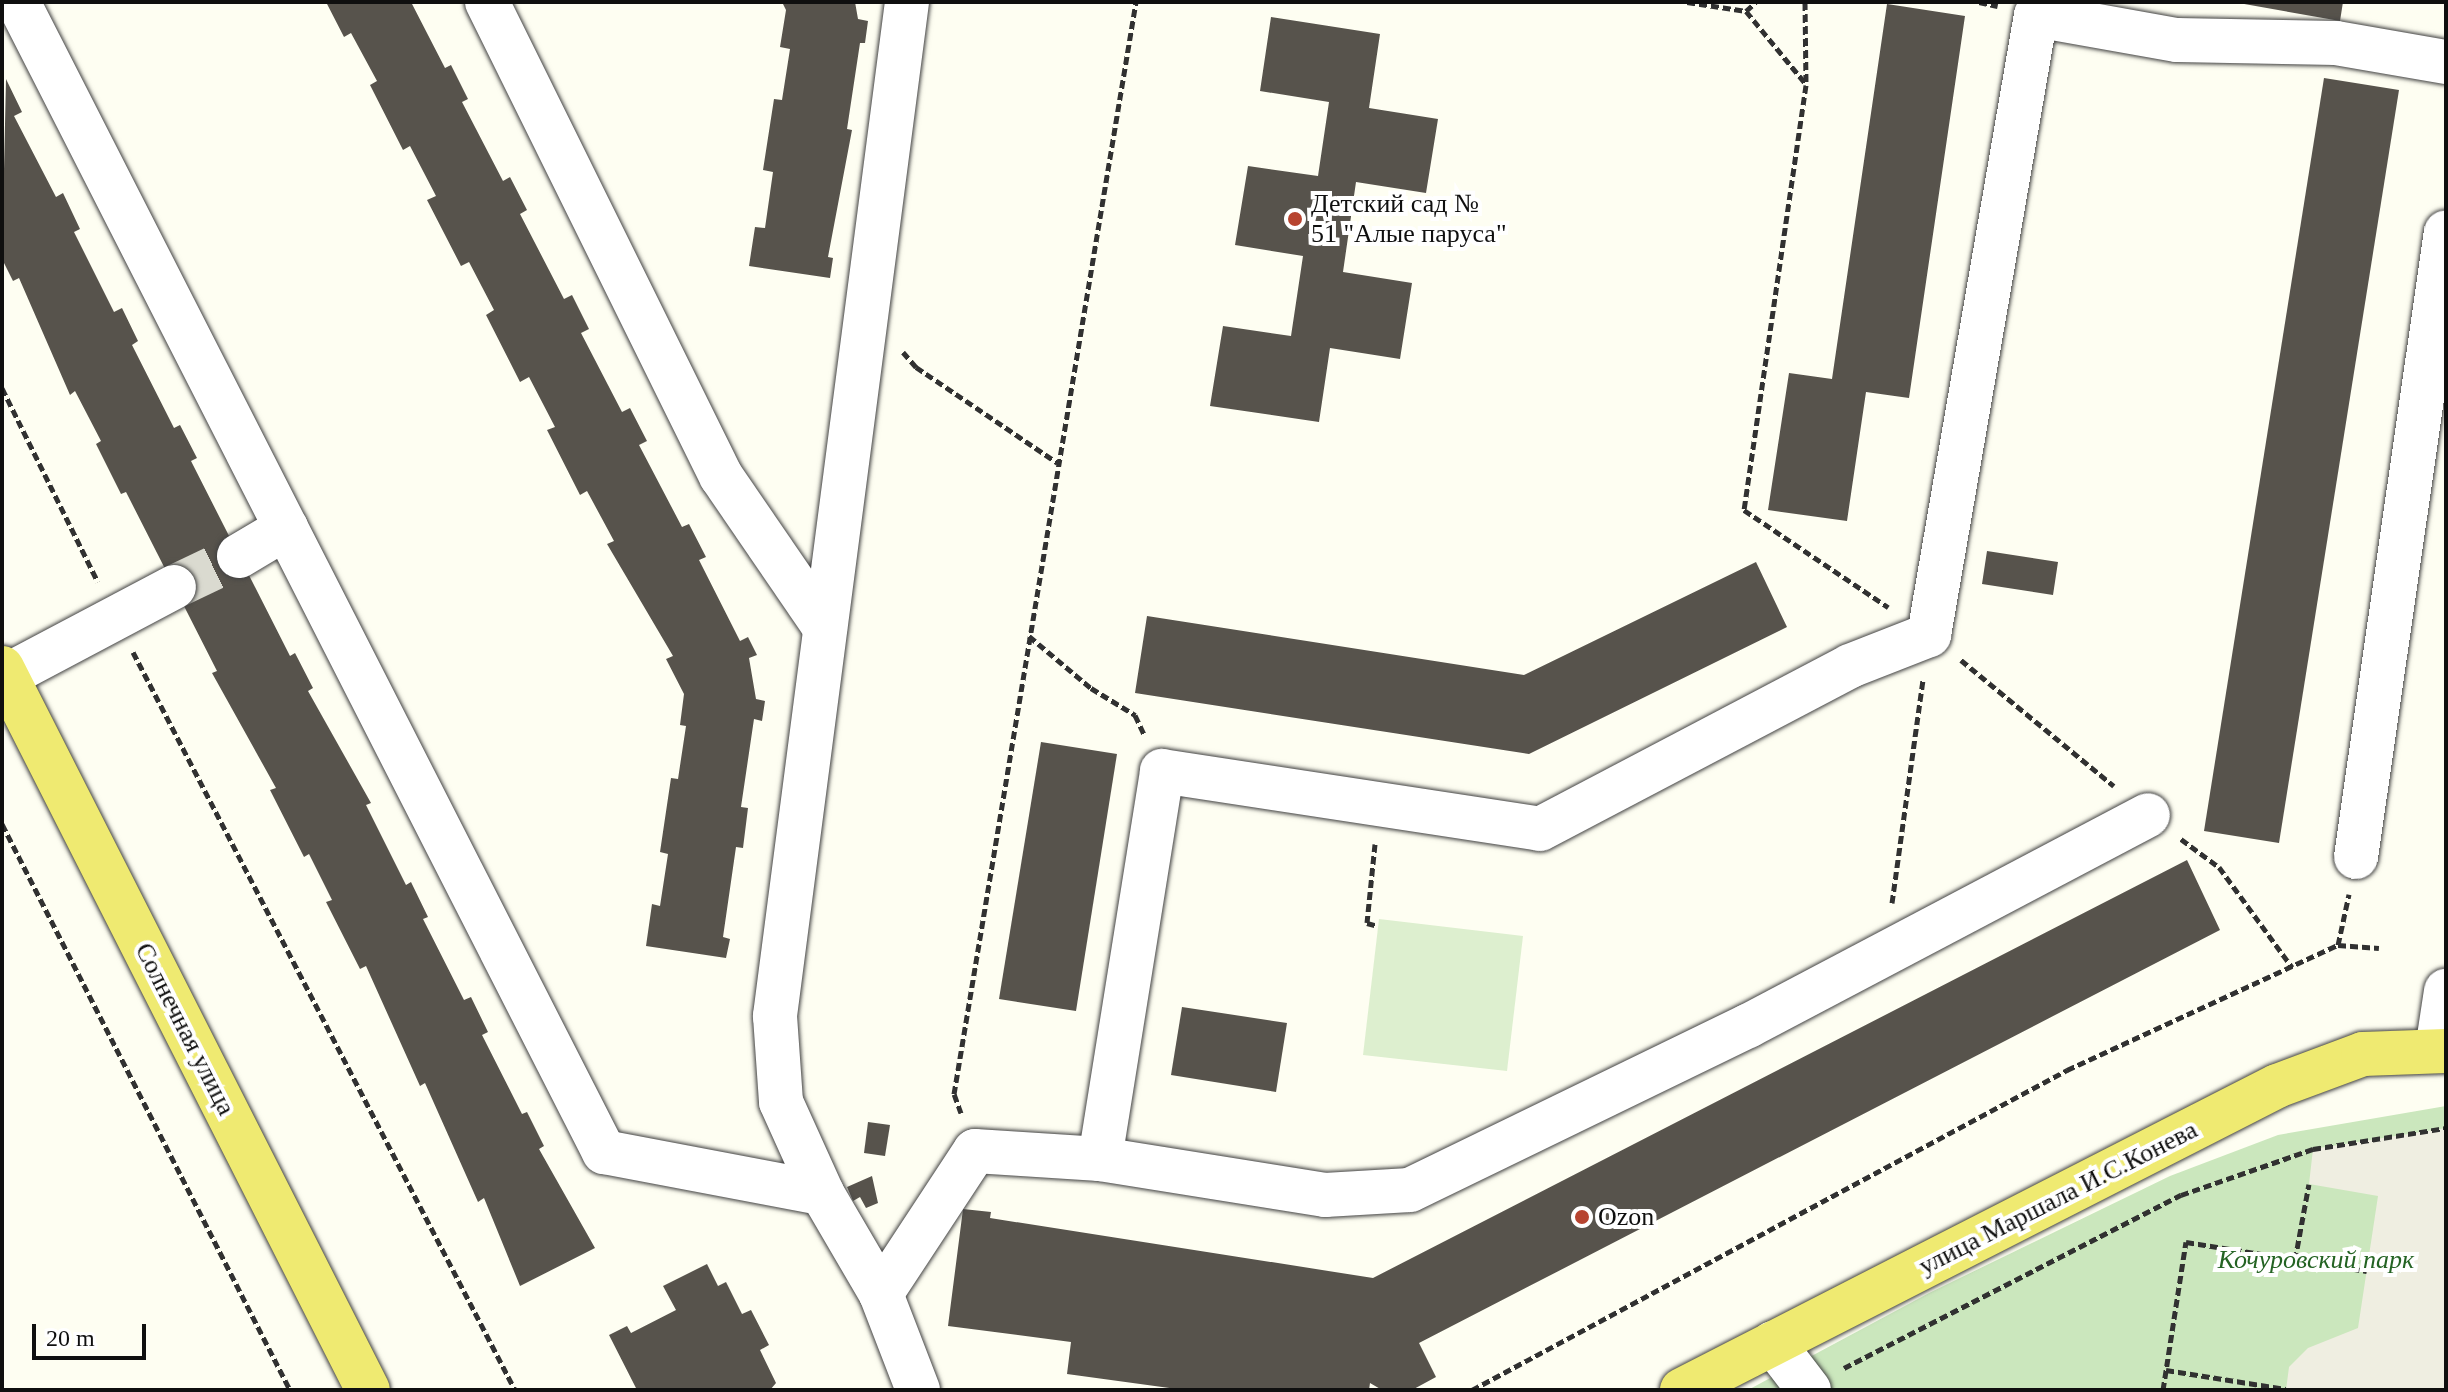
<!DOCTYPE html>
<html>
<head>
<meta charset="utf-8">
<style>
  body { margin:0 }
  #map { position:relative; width:2448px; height:1392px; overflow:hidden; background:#fefef2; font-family:Georgia,serif }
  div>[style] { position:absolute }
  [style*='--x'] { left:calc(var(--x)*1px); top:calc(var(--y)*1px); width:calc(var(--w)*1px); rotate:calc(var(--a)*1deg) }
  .green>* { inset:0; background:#cbe7bd }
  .pitch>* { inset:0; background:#ddefcf }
  .plaza>* { inset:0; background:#efeee1 }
  .building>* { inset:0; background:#57534c }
  .minor-tunnel>* { height:44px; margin-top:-22px; transform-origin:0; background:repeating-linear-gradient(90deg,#dadad0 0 44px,transparent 0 66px) }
  .path>* { height:5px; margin-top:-2.5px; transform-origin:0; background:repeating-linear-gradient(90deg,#313131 0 8px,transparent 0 12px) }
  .roads { filter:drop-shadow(0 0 2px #424242) drop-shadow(0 0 2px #424242) }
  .minor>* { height:44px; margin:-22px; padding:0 22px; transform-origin:22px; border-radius:22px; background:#fff }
  .major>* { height:44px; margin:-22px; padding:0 22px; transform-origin:22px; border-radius:22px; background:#efea71 }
  .dots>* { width:22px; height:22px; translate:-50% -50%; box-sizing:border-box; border:4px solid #fff; border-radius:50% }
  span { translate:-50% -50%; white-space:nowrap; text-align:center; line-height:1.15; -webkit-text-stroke:8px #fff; paint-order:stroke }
  .poi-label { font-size:26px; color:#0f0f0f }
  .left { translate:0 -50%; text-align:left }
  .street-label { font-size:26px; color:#0f0f0f }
  .park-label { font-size:26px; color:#246323; font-style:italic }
  .frame { position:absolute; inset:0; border:4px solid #0f0f0f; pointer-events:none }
  .scale { position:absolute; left:32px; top:1324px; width:114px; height:36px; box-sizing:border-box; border:4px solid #0f0f0f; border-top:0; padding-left:10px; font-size:24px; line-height:28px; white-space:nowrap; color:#0f0f0f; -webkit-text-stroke:6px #fff; paint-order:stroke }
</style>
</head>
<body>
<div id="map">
  <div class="green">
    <i style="clip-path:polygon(2446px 1106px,2446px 1390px,1748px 1390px,1929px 1293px,2170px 1176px,2278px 1135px)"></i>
  </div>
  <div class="pitch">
    <i style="clip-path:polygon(1379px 919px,1523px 936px,1507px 1071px,1363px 1055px)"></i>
  </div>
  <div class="plaza">
    <i style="clip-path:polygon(2446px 1128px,2446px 1390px,2286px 1390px,2289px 1367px,2308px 1348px,2358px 1328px,2378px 1196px,2309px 1184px,2313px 1149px)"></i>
  </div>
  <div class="building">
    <i style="clip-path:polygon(326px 2px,411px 2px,445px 68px,451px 65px,468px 99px,462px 102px,503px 181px,510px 177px,527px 210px,520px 214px,564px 299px,572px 295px,589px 329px,581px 333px,622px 412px,630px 408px,647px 441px,639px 445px,682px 527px,689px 524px,706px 557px,699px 560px,740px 641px,748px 637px,757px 655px,749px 658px,756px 699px,765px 701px,762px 721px,754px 719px,741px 807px,748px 808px,743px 848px,736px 847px,723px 937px,730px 939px,726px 958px,646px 946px,652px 904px,660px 906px,668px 854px,660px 852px,671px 778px,678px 779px,686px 726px,680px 725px,684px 694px,666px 659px,673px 656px,607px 544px,614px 541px,587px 491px,580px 495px,547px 430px,555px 427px,529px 377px,520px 382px,486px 315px,494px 310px,469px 262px,461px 266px,427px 200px,436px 196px,410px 146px,403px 150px,370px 85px,377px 81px,351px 33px,344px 37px)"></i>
    <i style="clip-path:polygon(782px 2px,855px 2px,858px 19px,868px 21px,865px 43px,860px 43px,847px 129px,852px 130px,828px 257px,833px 258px,830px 278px,749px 266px,755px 227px,765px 228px,773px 172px,763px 170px,774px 99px,782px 100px,790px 49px,780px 47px,786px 10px)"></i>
    <i style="clip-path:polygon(2233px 2px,2343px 2px,2340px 21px)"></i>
    <i style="clip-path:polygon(1887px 4px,1965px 16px,1909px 398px,1866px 392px,1847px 521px,1768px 510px,1789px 373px,1832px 379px)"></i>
    <i style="clip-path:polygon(1271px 17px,1380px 34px,1369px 108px,1438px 119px,1426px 193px,1356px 182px,1343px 272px,1412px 283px,1400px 359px,1330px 348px,1319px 422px,1210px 406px,1223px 326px,1291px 336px,1303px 256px,1235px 245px,1248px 166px,1318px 176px,1329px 102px,1260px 91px)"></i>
    <i style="clip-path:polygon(2324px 78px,2399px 90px,2279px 843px,2204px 831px)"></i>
    <i style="clip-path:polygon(6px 79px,22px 112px,14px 116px,56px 197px,63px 193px,80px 229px,74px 232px,114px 312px,122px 308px,138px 341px,132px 345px,174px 428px,180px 425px,197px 458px,191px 461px,290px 656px,295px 653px,313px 688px,308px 691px,371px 803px,366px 805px,406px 885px,411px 882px,428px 917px,423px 919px,464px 1000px,471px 997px,488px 1032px,482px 1035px,522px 1114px,527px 1112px,544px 1146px,539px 1149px,595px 1248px,520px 1286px,484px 1198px,478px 1202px,425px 1083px,420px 1086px,366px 966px,360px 969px,326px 902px,332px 900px,309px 854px,304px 857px,270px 790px,276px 788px,212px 673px,217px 671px,126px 492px,121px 494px,96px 444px,101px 441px,75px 391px,70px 395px,19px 278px,13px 281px,2px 259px)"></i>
    <i style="clip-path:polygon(1987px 551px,2058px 562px,2053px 595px,1982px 584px)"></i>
    <i style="clip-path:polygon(1756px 562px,1787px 627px,1529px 754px,1135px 693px,1147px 616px,1524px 675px)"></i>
    <i style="clip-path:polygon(1041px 742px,1117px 754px,1076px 1011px,999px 999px)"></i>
    <i style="clip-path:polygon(2187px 860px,2220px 930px,1419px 1343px,1436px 1377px,1412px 1390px,1382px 1390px,1370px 1383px,1369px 1390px,1184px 1390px,1067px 1374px,1071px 1342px,948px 1326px,963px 1209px,991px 1212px,990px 1218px,1373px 1278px)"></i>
    <i style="clip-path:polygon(1182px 1007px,1287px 1023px,1276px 1092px,1171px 1075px)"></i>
    <i style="clip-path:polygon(868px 1122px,890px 1125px,885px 1156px,864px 1153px)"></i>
    <i style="clip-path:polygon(872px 1176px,878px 1203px,866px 1208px,860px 1197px,853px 1201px,847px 1187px)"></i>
    <i style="clip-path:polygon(707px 1264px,718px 1286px,726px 1282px,742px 1314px,751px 1310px,769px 1345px,760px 1350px,776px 1383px,770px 1390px,637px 1390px,609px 1335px,627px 1326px,631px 1333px,676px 1310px,663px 1286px)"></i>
  </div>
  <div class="minor-tunnel">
    <i style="--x:174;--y:587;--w:72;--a:-25.5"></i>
  </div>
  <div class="path">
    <i style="--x:1687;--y:2;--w:60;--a:8.7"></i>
    <i style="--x:1746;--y:11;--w:13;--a:-42"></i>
    <i style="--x:1805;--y:2;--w:83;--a:89.3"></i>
    <i style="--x:1806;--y:85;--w:429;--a:98.3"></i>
    <i style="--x:1744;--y:510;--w:174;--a:34"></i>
    <i style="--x:1979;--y:2;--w:19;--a:12"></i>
    <i style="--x:1746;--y:11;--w:94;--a:50.6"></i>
    <i style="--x:903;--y:352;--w:20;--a:49"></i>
    <i style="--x:916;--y:367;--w:171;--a:34.1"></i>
    <i style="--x:2;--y:388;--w:216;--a:63.7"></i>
    <i style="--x:1029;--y:636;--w:81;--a:40"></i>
    <i style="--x:1091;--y:688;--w:52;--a:31.5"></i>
    <i style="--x:1135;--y:715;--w:21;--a:65"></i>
    <i style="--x:133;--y:652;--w:831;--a:62.63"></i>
    <i style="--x:1961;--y:660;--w:198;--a:39.5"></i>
    <i style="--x:2;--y:824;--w:635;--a:63.03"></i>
    <i style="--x:2181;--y:839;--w:47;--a:36.4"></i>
    <i style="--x:2219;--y:867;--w:124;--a:53.9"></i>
    <i style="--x:1375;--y:844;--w:79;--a:95.8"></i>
    <i style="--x:1367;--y:923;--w:11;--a:15"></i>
    <i style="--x:1892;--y:903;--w:226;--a:-82.1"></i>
    <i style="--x:2338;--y:945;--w:41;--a:4.2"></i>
    <i style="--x:961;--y:1113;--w:20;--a:-110"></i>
    <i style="--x:954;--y:1094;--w:1107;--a:-80.54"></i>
    <i style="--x:2295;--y:1260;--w:77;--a:-79.6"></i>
    <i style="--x:1844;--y:1368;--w:379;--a:-27.2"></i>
    <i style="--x:2181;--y:1195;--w:140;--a:-19.2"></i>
    <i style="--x:2313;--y:1149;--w:135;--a:-9"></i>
    <i style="--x:2166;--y:1370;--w:121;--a:9"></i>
    <i style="--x:1472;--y:1390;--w:676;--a:-28.27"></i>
    <i style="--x:2067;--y:1070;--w:298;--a:-24.8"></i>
    <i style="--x:2338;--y:945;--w:52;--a:-77.8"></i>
    <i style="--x:2163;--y:1390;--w:150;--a:-81.2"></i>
    <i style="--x:2186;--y:1242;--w:183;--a:9.1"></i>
  </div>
  <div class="roads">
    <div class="minor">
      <i style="--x:18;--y:2;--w:1291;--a:63"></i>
      <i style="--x:604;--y:1152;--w:222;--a:10.7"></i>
      <i style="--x:487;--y:2;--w:529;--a:63.73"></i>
      <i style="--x:721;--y:476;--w:184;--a:55.6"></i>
      <i style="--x:907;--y:2;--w:1023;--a:97.42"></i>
      <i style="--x:775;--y:1016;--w:86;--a:86"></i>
      <i style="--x:781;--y:1102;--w:100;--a:65.7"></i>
      <i style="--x:822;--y:1193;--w:117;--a:59.7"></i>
      <i style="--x:881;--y:1294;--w:103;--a:68.9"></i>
      <i style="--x:239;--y:556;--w:55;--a:-30.8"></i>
      <i style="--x:6;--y:676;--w:190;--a:-27.9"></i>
      <i style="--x:2356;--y:857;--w:631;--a:-81.81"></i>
      <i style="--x:2437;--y:1050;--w:60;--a:-81.3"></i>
      <i style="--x:1100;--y:1159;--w:393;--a:-80.9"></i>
      <i style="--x:1162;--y:771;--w:382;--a:8.7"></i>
      <i style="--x:1540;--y:829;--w:350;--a:-27.7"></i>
      <i style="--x:1850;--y:666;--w:85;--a:-21.4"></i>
      <i style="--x:1929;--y:635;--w:629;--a:-80.21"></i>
      <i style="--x:2036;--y:15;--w:143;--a:10.1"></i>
      <i style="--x:2177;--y:40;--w:159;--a:1.1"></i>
      <i style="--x:2336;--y:43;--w:112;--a:9.8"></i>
      <i style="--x:881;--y:1294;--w:171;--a:-56.7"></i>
      <i style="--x:975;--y:1151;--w:125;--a:3.7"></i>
      <i style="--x:1100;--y:1159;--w:228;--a:9.1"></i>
      <i style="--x:1325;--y:1195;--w:85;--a:-3.4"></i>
      <i style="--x:1410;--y:1190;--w:376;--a:-25.9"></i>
      <i style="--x:1748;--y:1026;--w:452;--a:-27.8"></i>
      <i style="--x:1773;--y:1343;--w:59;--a:52.5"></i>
    </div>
    <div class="major">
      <i style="--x:2;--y:668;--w:809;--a:63.12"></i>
      <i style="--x:1682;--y:1390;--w:668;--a:-27.06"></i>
      <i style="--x:2277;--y:1086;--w:92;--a:-20.4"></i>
      <i style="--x:2363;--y:1054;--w:83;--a:-2.1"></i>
    </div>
  </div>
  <div class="dots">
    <i style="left:1295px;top:219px;background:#b74430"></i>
    <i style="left:1582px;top:1217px;background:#b74430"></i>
  </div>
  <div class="poi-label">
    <span class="left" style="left:1311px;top:219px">Детский сад №<br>51 "Алые паруса"</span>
    <span class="left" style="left:1598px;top:1217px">Ozon</span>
  </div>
  <div class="street-label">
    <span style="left:185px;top:1029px;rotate:63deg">Солнечная улица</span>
    <span style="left:2058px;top:1198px;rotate:-27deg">улица Маршала И.С.Конева</span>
  </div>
  <div class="park-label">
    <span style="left:2316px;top:1260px">Кочуровский парк</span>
  </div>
  <div class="frame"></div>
  <div class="scale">20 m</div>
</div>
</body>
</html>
